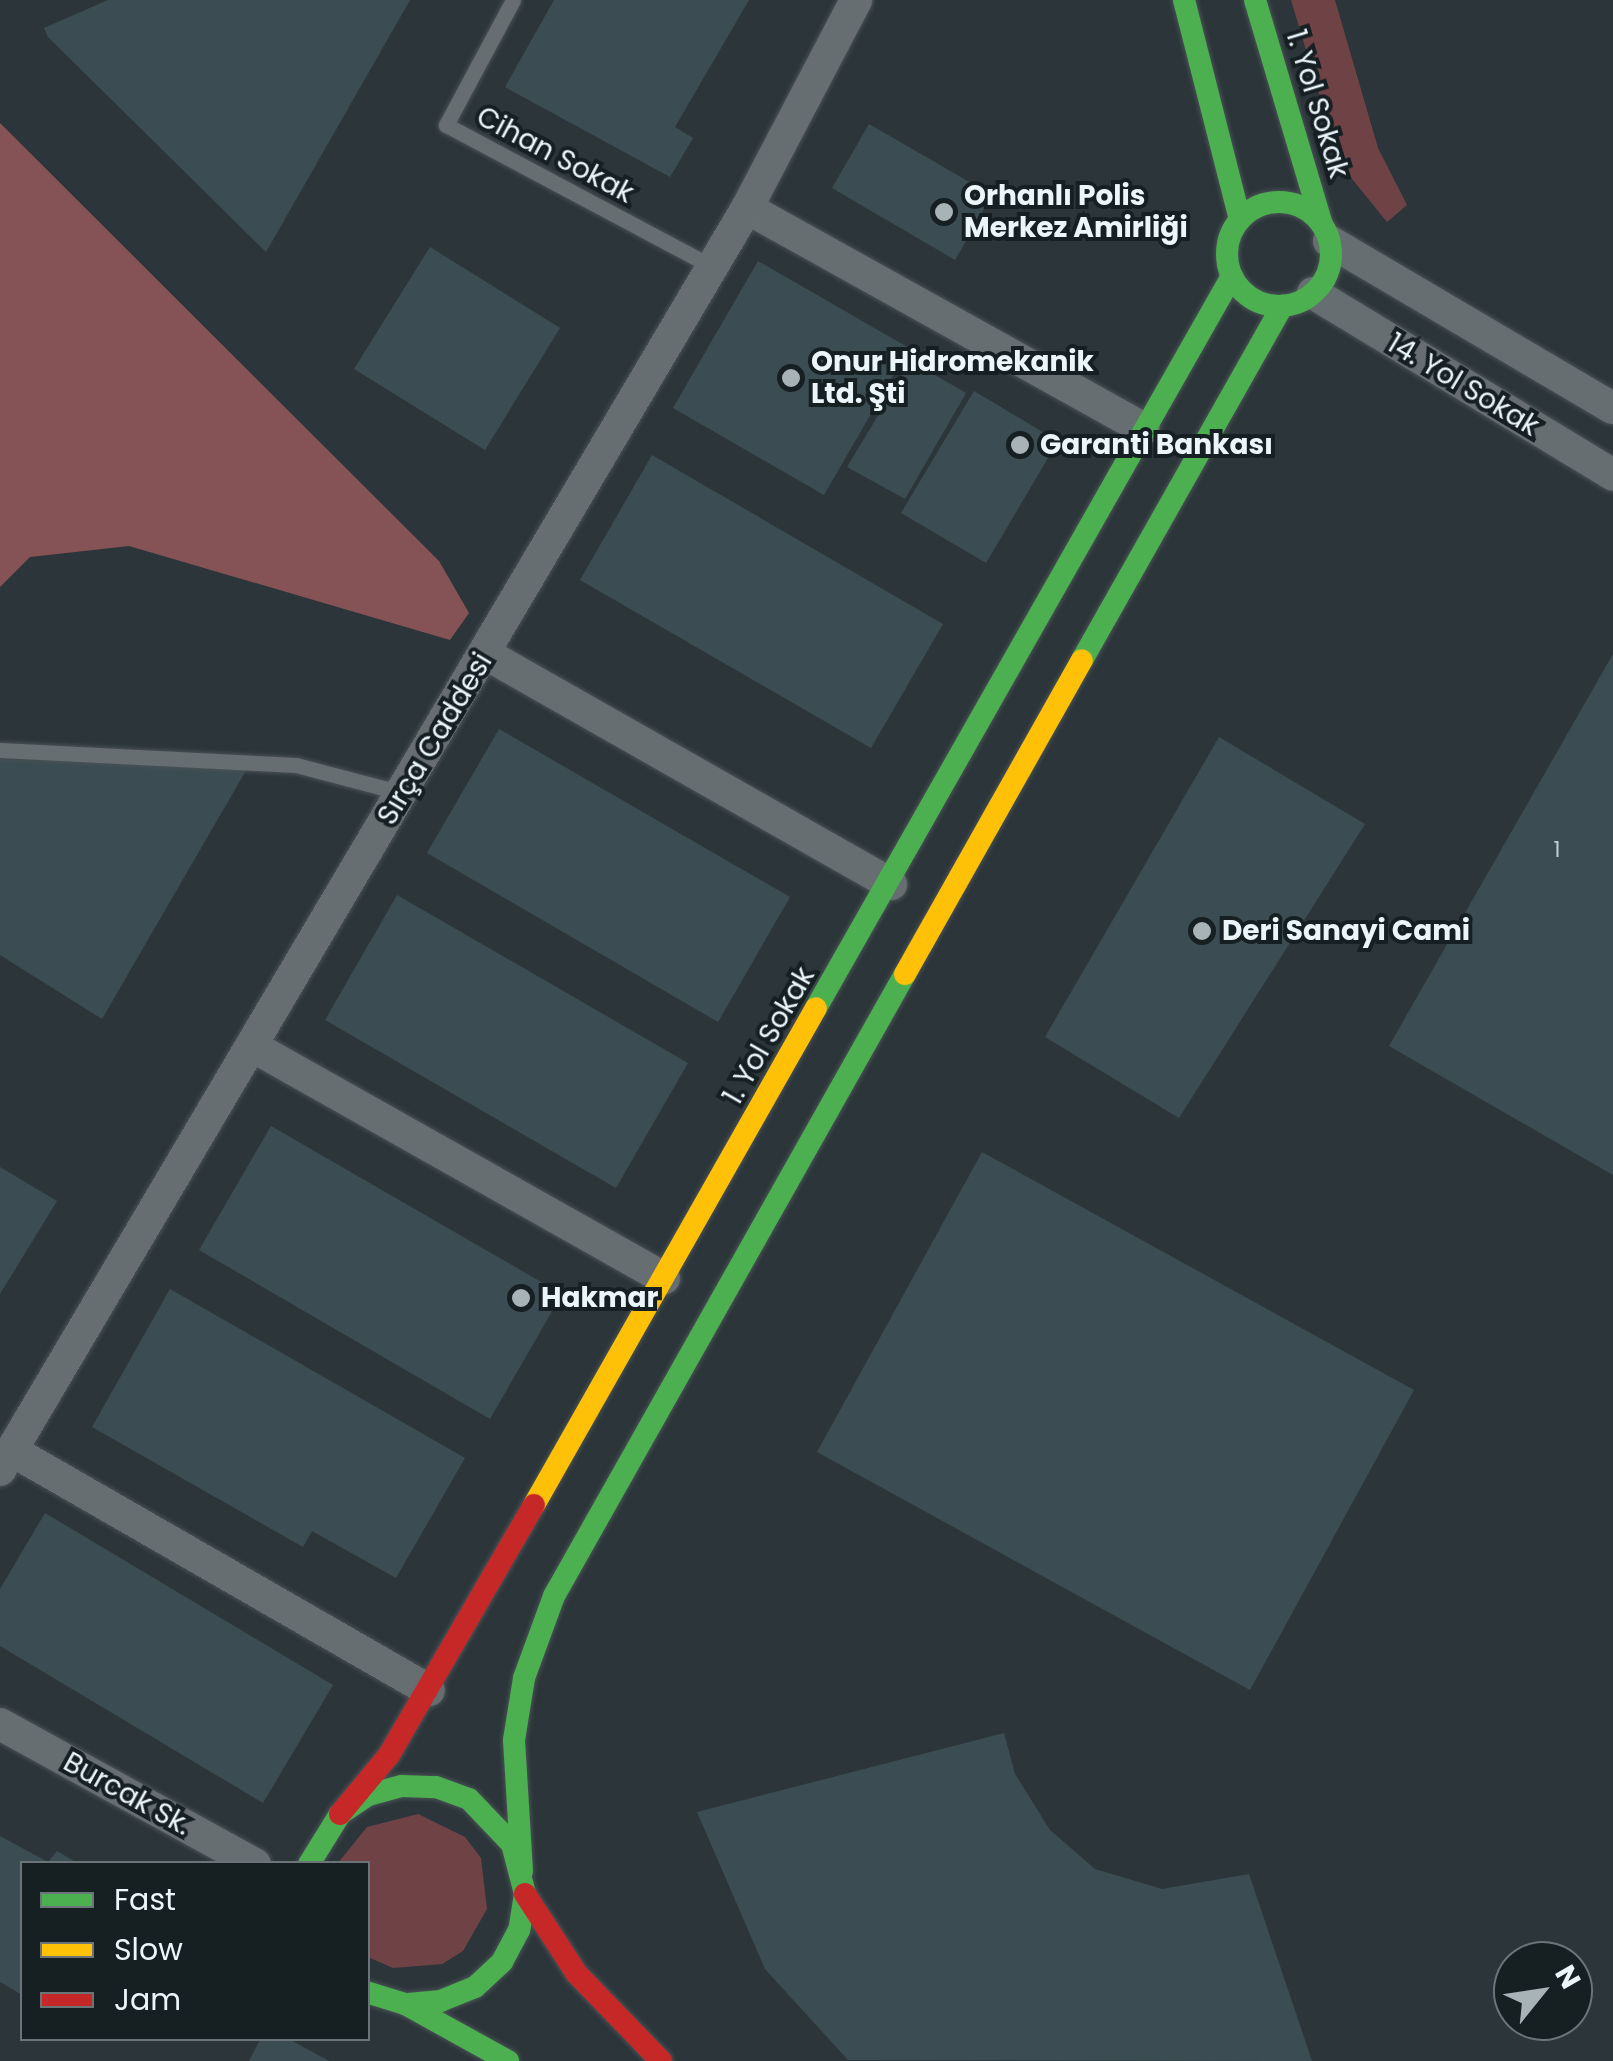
<!DOCTYPE html>
<html>
<head>
<meta charset="utf-8">
<style>
  body { margin:0 }
  #map { position:relative; width:1613px; height:2061px; overflow:hidden; background:#2c363a; font-family:Poppins,sans-serif }
  div>[style] { position:absolute }
  [style*='--x'] { left:calc(var(--x)*1px); top:calc(var(--y)*1px); width:calc(var(--w)*1px); rotate:calc(var(--a)*1deg) }
  .green>* { inset:0; background:#6f4346 }
  .forest>* { inset:0; background:#855356 }
  .building>* { inset:0; background:#3b4d53 }
  .roads { filter:drop-shadow(0 0 2px #495155) drop-shadow(0 0 2px #495155) }
  .lane>* { height:15px; margin:-7.5px; padding:0 7.5px; transform-origin:7.5px; border-radius:7.5px; background:#676e71 }
  .street>* { height:32px; margin:-16px; padding:0 16px; transform-origin:16px; border-radius:16px; background:#676e71 }
  .fast>* { height:22px; margin:-11px; padding:0 11px; transform-origin:11px; border-radius:11px; background:#4caf50 }
  .fast>.ring { margin:-11px; padding:0; box-sizing:content-box; background:none; border:22px solid #4caf50; border-radius:50% }
  .slow>* { height:22px; margin:-11px; padding:0 11px; transform-origin:11px; border-radius:11px; background:#ffc107 }
  .jam>* { height:22px; margin:-11px; padding:0 11px; transform-origin:11px; border-radius:11px; background:#c62828 }
  .dots>* { width:28px; height:28px; translate:-50% -50%; box-sizing:border-box; border:5px solid #161f22; border-radius:50% }
  span { translate:-50% -50%; white-space:nowrap; text-align:center; line-height:1.15; -webkit-text-stroke:8px #161f22; paint-order:stroke }
  .number-label { font-size:22px; color:#bfccd1 }
  .number-label span { -webkit-text-stroke-width:0 }
  .street-label { font-size:28px; color:#ebf6fb }
  .poi-label { font-size:28px; color:#ebf6fb; font-weight:700 }
  .left { translate:0 -50%; text-align:left }
  .legend { position:absolute; left:20px; top:1861px; width:350px; height:180px; box-sizing:border-box; background:#161f22; border:2px solid #6b7579; margin:0; padding:12px 18px; list-style:none; font-size:30px; color:#ebf6fb }
  .legend li { display:flex; align-items:center; gap:20px; height:50px }
  .legend b { width:50px; border:2px solid #6b7579 }
  .north { position:absolute; left:1493px; top:1941px; width:100px; height:100px; box-sizing:border-box; background:#161f22; border:2px solid #6b7579; border-radius:50%; rotate:60deg; font-size:28px; font-weight:700; line-height:40px; text-align:center; color:#ebf6fb }
  .north::after { content:''; display:block; margin:auto; width:35px; height:45px; background:#a8b3b7; clip-path:polygon(50% 0,100% 100%,50% 72%,0 100%) }
</style>
</head>
<body>
<div id="map">
  <div class="green">
    <i style="clip-path:polygon(1291px 0,1335px 0,1378px 148px,1407px 205px,1387px 222px,1340px 164px)"></i>
    <i style="clip-path:polygon(418px 1814px,465px 1837px,481px 1858px,487px 1909px,463px 1951px,442px 1964px,393px 1968px,368px 1957px,368px 1864px,338px 1863px,367px 1827px)"></i>
  </div>
  <div class="forest">
    <i style="clip-path:polygon(0 123px,439px 561px,469px 613px,450px 640px,129px 546px,30px 557px,0 587px)"></i>
  </div>
  <div class="building">
    <i style="clip-path:polygon(108px 0,410px 0,266px 252px,48px 37px,44px 28px)"></i>
    <i style="clip-path:polygon(554px 0,749px 0,675px 127px,693px 138px,670px 177px,505px 87px)"></i>
    <i style="clip-path:polygon(869px 124px,992px 195px,955px 260px,832px 188px)"></i>
    <i style="clip-path:polygon(430px 247px,560px 328px,485px 450px,354px 369px)"></i>
    <i style="clip-path:polygon(758px 261px,909px 348px,824px 495px,673px 408px)"></i>
    <i style="clip-path:polygon(911px 361px,966px 393px,905px 499px,847px 467px)"></i>
    <i style="clip-path:polygon(974px 391px,1058px 441px,986px 563px,901px 513px)"></i>
    <i style="clip-path:polygon(652px 455px,943px 624px,871px 748px,580px 580px)"></i>
    <i style="clip-path:polygon(1613px 654px,1613px 1175px,1389px 1046px)"></i>
    <i style="clip-path:polygon(499px 729px,790px 897px,718px 1022px,427px 853px)"></i>
    <i style="clip-path:polygon(1219px 737px,1365px 824px,1179px 1118px,1045px 1037px)"></i>
    <i style="clip-path:polygon(0 759px,248px 767px,102px 1019px,0 955px)"></i>
    <i style="clip-path:polygon(397px 895px,688px 1063px,616px 1188px,325px 1020px)"></i>
    <i style="clip-path:polygon(271px 1126px,562px 1294px,490px 1419px,199px 1250px)"></i>
    <i style="clip-path:polygon(982px 1152px,1414px 1390px,1250px 1690px,817px 1452px)"></i>
    <i style="clip-path:polygon(0 1167px,57px 1201px,0 1294px)"></i>
    <i style="clip-path:polygon(170px 1289px,465px 1458px,396px 1578px,312px 1531px,303px 1547px,92px 1427px)"></i>
    <i style="clip-path:polygon(45px 1513px,333px 1685px,263px 1803px,0 1646px,0 1589px)"></i>
    <i style="clip-path:polygon(1004px 1733px,1015px 1774px,1050px 1830px,1095px 1869px,1162px 1889px,1249px 1874px,1312px 2061px,848px 2060px,765px 1969px,697px 1812px)"></i>
    <i style="clip-path:polygon(0 1836px,48px 1862px,57px 1851px,79px 1864px,22px 1864px,22px 1995px,0 1982px)"></i>
    <i style="clip-path:polygon(261px 2038px,287px 2038px,329px 2061px,249px 2061px)"></i>
  </div>
  <div class="roads">
    <div class="lane">
      <i style="--x:513;--y:0;--w:142;--a:118.2"></i>
      <i style="--x:446;--y:125;--w:302;--a:28"></i>
      <i style="--x:0;--y:750;--w:296;--a:2.9"></i>
      <i style="--x:296;--y:765;--w:110;--a:14.8"></i>
    </div>
    <div class="street">
      <i style="--x:747;--y:208;--w:454;--a:29.1"></i>
      <i style="--x:1329;--y:241;--w:329;--a:30.5"></i>
      <i style="--x:1313;--y:293;--w:351;--a:31.2"></i>
      <i style="--x:486;--y:654;--w:466;--a:29.6"></i>
      <i style="--x:252;--y:1046;--w:473;--a:29.4"></i>
      <i style="--x:11;--y:1450;--w:482;--a:29.9"></i>
      <i style="--x:0;--y:1470;--w:1467;--a:-59.38"></i>
      <i style="--x:747;--y:208;--w:235;--a:-62.3"></i>
      <i style="--x:0;--y:1724;--w:291;--a:28.8"></i>
    </div>
    <div class="fast">
      <i style="--x:1184;--y:0;--w:226;--a:75.7"></i>
      <i style="--x:1255;--y:0;--w:235;--a:73.4"></i>
      <i class="ring" style="left:1227px;top:202px;width:82px;height:82px"></i>
      <i style="--x:1082;--y:660;--w:407;--a:-60.5"></i>
      <i style="--x:816;--y:1008;--w:842;--a:-60.39"></i>
      <i style="--x:309;--y:1864;--w:59;--a:-58.2"></i>
      <i style="--x:340;--y:1814;--w:34;--a:-34"></i>
      <i style="--x:368;--y:1795;--w:35;--a:-15"></i>
      <i style="--x:402;--y:1786;--w:34;--a:2"></i>
      <i style="--x:436;--y:1787;--w:35;--a:20"></i>
      <i style="--x:469;--y:1799;--w:62;--a:46.3"></i>
      <i style="--x:512;--y:1844;--w:52;--a:75.4"></i>
      <i style="--x:525;--y:1894;--w:36;--a:99"></i>
      <i style="--x:519;--y:1930;--w:36;--a:118"></i>
      <i style="--x:502;--y:1962;--w:37;--a:137"></i>
      <i style="--x:475;--y:1987;--w:37;--a:158"></i>
      <i style="--x:441;--y:2001;--w:36;--a:175"></i>
      <i style="--x:405;--y:2004;--w:39;--a:-163"></i>
      <i style="--x:522;--y:1871;--w:131;--a:-93.5"></i>
      <i style="--x:514;--y:1740;--w:63;--a:-80.8"></i>
      <i style="--x:524;--y:1678;--w:87;--a:-69.9"></i>
      <i style="--x:554;--y:1596;--w:714;--a:-60.56"></i>
      <i style="--x:405;--y:2004;--w:118;--a:29"></i>
    </div>
    <div class="slow">
      <i style="--x:905;--y:974;--w:360;--a:-60.6"></i>
      <i style="--x:534;--y:1505;--w:571;--a:-60.43"></i>
    </div>
    <div class="jam">
      <i style="--x:340;--y:1814;--w:77;--a:-50.3"></i>
      <i style="--x:389;--y:1755;--w:289;--a:-59.9"></i>
      <i style="--x:525;--y:1894;--w:95;--a:57"></i>
      <i style="--x:577;--y:1974;--w:121;--a:46"></i>
    </div>
  </div>
  <div class="dots">
    <i style="left:944px;top:212px;background:#a8b3b7"></i>
    <i style="left:791px;top:378px;background:#a8b3b7"></i>
    <i style="left:1020px;top:445px;background:#a8b3b7"></i>
    <i style="left:1202px;top:931px;background:#a8b3b7"></i>
    <i style="left:521px;top:1298px;background:#a8b3b7"></i>
  </div>
  <div class="number-label">
    <span style="left:1557px;top:850px">1</span>
  </div>
  <div class="street-label">
    <span style="left:1317px;top:104px;rotate:73deg">1. Yol Sokak</span>
    <span style="left:555px;top:155px;rotate:28deg">Cihan Sokak</span>
    <span style="left:1463px;top:385px;rotate:31deg">14. Yol Sokak</span>
    <span style="left:435px;top:739px;rotate:-59deg">Sırça Caddesi</span>
    <span style="left:769px;top:1036px;rotate:-60deg">1. Yol Sokak</span>
    <span style="left:127px;top:1794px;rotate:29deg">Burcak Sk.</span>
  </div>
  <div class="poi-label">
    <span class="left" style="left:964px;top:212px">Orhanlı Polis<br>Merkez Amirliği</span>
    <span class="left" style="left:811px;top:378px">Onur Hidromekanik<br>Ltd. Şti</span>
    <span class="left" style="left:1040px;top:445px">Garanti Bankası</span>
    <span class="left" style="left:1222px;top:931px">Deri Sanayi Cami</span>
    <span class="left" style="left:541px;top:1298px">Hakmar</span>
  </div>
  <ul class="legend">
  <li><b style="height:12px;background:#4caf50"></b>Fast</li>
  <li><b style="height:12px;background:#ffc107"></b>Slow</li>
  <li><b style="height:12px;background:#c62828"></b>Jam</li>
  </ul>
  <div class="north">N</div>
</div>
</body>
</html>
